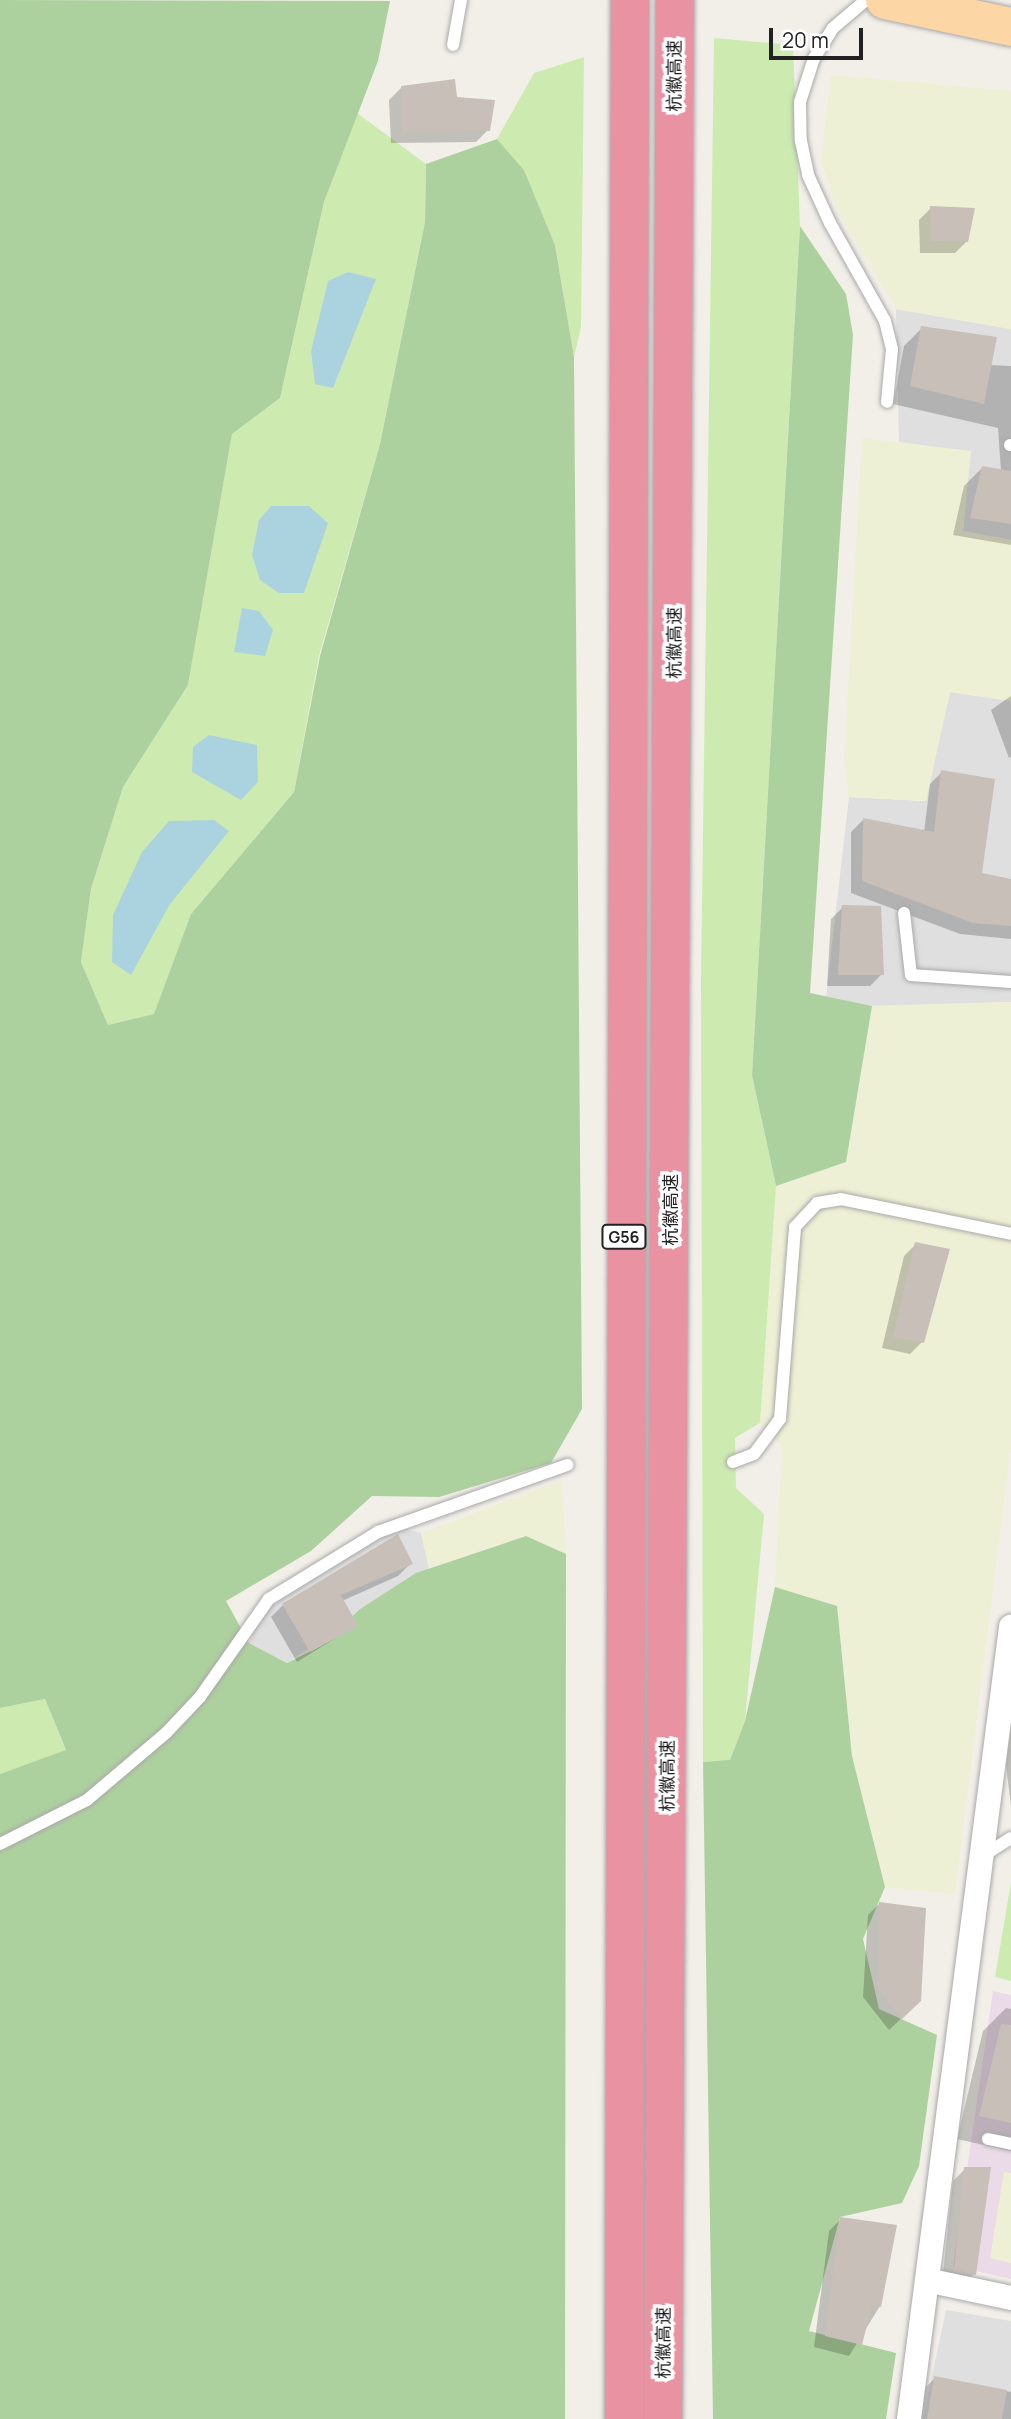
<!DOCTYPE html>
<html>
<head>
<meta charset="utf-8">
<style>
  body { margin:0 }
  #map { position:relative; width:1011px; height:2419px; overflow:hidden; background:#f2efe9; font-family:Manrope,"Noto Sans SC",sans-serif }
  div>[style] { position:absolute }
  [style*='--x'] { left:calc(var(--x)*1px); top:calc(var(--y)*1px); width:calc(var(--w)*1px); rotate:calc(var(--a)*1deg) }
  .residential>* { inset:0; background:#e0dfdf }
  .industrial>* { inset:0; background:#ebdbe8 }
  .farmland>* { inset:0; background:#eef0d5 }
  .grass>* { inset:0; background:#cdebb0 }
  .forest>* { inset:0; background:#add19e }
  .water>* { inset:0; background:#aad3df }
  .shadow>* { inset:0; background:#0003 }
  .building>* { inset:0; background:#c7bfb8 }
  .roads { filter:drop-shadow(0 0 2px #a9a9a9) drop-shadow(0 0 2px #a9a9a9) }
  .lane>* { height:12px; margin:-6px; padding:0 6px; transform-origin:6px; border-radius:6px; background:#fff }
  .street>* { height:24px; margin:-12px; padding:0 12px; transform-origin:12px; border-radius:12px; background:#fff }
  .primary>* { height:38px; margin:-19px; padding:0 19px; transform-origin:19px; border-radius:19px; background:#fcd6a4 }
  .highway>* { height:38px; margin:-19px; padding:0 19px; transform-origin:19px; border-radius:19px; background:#e892a2 }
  span { translate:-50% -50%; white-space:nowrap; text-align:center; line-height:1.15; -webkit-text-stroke:7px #fff; paint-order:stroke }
  .shield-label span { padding:2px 5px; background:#fff; border:2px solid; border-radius:5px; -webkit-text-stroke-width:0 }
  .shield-label { font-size:16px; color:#222; font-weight:700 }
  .street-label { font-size:18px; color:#222 }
  .scale { position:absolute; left:769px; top:28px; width:94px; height:32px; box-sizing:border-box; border:4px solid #222; border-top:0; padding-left:9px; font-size:21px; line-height:24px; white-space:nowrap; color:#222; -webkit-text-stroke:5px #fff; paint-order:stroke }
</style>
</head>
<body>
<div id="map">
  <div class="residential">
    <i style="clip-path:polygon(896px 309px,1011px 329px,1011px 540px,963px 531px,970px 452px,899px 442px)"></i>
    <i style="clip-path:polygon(950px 692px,1011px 701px,1011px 1002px,872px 1006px,826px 997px,849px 797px,925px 801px)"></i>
    <i style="clip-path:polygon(390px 1525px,421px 1533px,429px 1568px,287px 1663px,249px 1643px,269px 1599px)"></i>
    <i style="clip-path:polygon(946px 2310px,1011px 2321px,1011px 2419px,923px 2419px)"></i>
  </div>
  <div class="industrial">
    <i style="clip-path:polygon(993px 1991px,1011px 1995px,1011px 2279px,953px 2266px)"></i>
  </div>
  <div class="farmland">
    <i style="clip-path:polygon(831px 75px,1011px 91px,1011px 329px,896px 309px,838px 212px,821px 162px)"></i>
    <i style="clip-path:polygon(862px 438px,971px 451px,963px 531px,1011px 540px,1011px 701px,950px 692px,926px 801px,849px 797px,844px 762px)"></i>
    <i style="clip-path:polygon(1011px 1002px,1011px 1447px,955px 1894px,885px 1887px,852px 1756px,837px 1607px,775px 1587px,782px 1445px,760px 1423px,776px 1186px,846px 1161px,872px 1006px)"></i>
    <i style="clip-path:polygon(562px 1480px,566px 1554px,526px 1536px,429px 1568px,421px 1533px)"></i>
    <i style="clip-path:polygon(1004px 2172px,1011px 2173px,1011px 2263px,990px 2258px)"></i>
  </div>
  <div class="grass">
    <i style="clip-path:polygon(714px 38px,793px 45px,800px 226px,752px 1075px,776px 1186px,760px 1423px,735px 1438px,736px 1488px,764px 1514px,745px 1721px,730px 1761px,703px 1762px,701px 978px)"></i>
    <i style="clip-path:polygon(584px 57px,581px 327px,574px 357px,555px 245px,524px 170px,497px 139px,534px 73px)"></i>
    <i style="clip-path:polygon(357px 113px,426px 164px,425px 222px,380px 444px,319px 656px,294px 792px,191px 914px,155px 1014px,108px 1025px,81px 962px,91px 889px,123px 787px,188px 685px,232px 433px,280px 398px,324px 202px)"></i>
    <i style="clip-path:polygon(45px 1699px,66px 1751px,0 1774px,0 1708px)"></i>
    <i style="clip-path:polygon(1011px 1882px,1011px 1981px,995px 1977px)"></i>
  </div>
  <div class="forest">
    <i style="clip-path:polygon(0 0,390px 1px,378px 61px,324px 202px,280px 398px,232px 434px,188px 685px,123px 787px,91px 889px,81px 962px,108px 1025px,154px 1014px,191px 914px,294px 792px,320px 656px,380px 444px,425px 222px,426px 164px,497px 139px,524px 170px,555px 245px,574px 357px,582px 1409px,551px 1463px,439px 1497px,372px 1496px,311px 1551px,226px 1601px,249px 1643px,287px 1663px,321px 1646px,360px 1609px,416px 1573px,526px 1536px,566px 1554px,565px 2419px,0 2419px,0 1774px,66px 1750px,45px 1699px,0 1708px)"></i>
    <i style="clip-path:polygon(800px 226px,846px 294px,853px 335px,810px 993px,872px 1006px,846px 1162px,776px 1186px,752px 1075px)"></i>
    <i style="clip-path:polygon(775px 1587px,837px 1606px,852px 1756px,885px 1887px,863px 1939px,879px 2009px,937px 2035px,919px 2166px,902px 2203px,840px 2217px,809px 2331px,896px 2353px,886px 2419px,713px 2419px,703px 1762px,730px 1760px,745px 1721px)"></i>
  </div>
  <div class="water">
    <i style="clip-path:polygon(348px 272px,376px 279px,333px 388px,315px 384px,311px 351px,328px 281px)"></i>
    <i style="clip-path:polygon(271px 506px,309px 506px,328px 523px,304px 593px,279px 593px,260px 580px,252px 555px,259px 520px)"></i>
    <i style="clip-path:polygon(242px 608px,259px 611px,273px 630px,265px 656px,234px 652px)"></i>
    <i style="clip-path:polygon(209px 735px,257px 745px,258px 782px,241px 800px,192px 772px,193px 747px)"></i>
    <i style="clip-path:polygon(214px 820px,229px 831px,170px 904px,131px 975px,112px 962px,113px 915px,142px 852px,169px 821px)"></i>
  </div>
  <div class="shadow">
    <i style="clip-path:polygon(401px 88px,488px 130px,476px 142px,391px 143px,389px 100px)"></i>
    <i style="clip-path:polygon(931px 208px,967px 241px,955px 253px,920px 253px,919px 220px)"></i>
    <i style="clip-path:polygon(922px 328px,990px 365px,1011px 366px,1011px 545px,953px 535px,964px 486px,982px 468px,1001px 471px,998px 428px,893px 404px,904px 346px)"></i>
    <i style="clip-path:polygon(1011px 696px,1011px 757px,1009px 758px,991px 710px)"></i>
    <i style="clip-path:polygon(942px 772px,980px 874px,1011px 880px,1011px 939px,960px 934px,851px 893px,851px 832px,863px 820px,924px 832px,930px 784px)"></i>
    <i style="clip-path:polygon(843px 907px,882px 974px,870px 986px,827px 986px,831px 919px)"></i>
    <i style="clip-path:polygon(916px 1244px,922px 1342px,910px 1354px,882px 1348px,904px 1256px)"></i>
    <i style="clip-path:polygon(410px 1564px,398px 1576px,342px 1601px,355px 1626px,297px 1662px,271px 1617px,283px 1605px)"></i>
    <i style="clip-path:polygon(1011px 1727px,1011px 1806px,1006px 1765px)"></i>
    <i style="clip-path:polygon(880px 1903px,907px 2013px,889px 2030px,863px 1997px,868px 1915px)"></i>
    <i style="clip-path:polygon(1006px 2008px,1011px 2009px,1011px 2151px,957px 2139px,983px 2031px)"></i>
    <i style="clip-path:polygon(965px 2169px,974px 2274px,962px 2286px,942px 2282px,953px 2181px)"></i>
    <i style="clip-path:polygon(841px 2219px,880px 2306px,849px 2356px,814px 2347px,829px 2231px)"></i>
    <i style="clip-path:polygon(935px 2378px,1011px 2392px,1011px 2419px,914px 2419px,918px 2395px)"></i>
  </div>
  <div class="building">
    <i style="clip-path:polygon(455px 79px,457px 97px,495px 100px,490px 131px,402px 132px,401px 86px)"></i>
    <i style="clip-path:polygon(930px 206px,975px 208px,968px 242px,931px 241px)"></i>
    <i style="clip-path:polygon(921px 326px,997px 337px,984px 404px,910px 386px)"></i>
    <i style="clip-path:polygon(982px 466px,1011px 471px,1011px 524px,970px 518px)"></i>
    <i style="clip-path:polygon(941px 770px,995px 779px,982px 873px,1011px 879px,1011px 926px,973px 923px,862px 881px,863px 818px,934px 832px)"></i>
    <i style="clip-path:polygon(842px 905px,881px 906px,884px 975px,838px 975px)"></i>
    <i style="clip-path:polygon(915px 1242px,950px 1249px,924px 1343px,893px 1337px)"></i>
    <i style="clip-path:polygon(398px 1534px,413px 1564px,341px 1595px,358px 1626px,310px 1652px,282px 1604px)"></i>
    <i style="clip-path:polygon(879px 1902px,926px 1908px,921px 2001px,902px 2019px,874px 1984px,879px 1980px)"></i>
    <i style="clip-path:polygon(1001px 2024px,1011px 2025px,1011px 2123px,979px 2116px)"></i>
    <i style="clip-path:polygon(964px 2167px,991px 2167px,976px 2275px,954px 2271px)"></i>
    <i style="clip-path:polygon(840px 2217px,897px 2225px,881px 2307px,872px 2305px,862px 2345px,825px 2336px)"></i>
    <i style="clip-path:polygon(934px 2376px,1007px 2390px,1002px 2419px,927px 2419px)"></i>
  </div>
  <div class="roads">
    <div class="lane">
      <i style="--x:866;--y:0;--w:43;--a:139.7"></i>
      <i style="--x:833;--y:28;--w:36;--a:122"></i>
      <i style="--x:814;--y:58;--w:46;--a:107.7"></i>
      <i style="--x:800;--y:102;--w:39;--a:89"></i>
      <i style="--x:801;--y:141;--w:35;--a:78"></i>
      <i style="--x:808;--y:175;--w:53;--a:65.4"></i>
      <i style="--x:830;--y:223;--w:112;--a:60.7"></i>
      <i style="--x:885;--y:321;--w:29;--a:76"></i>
      <i style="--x:892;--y:349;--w:53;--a:95.4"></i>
      <i style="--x:453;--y:45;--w:46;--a:-79.9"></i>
      <i style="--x:1010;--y:445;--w:1;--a:0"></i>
      <i style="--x:904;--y:913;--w:62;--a:83.6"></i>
      <i style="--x:911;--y:975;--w:100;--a:4"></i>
      <i style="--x:733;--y:1462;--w:22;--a:-21"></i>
      <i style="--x:754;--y:1454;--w:44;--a:-53.4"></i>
      <i style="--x:780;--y:1419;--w:193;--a:-85.5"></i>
      <i style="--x:795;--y:1227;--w:33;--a:-47"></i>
      <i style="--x:817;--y:1203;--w:24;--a:-9"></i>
      <i style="--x:841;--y:1199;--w:174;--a:11.6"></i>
      <i style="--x:0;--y:1844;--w:97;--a:-26.8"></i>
      <i style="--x:87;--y:1800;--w:104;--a:-40.3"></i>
      <i style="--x:166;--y:1733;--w:50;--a:-46.6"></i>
      <i style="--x:200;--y:1697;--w:120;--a:-54.9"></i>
      <i style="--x:269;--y:1599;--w:128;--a:-31.6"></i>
      <i style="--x:378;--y:1532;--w:201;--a:-19.5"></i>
      <i style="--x:983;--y:1856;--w:33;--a:-33"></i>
      <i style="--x:988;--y:2139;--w:24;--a:12"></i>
    </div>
    <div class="street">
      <i style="--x:931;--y:2281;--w:82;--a:12"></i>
      <i style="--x:909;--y:2419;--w:799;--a:-82.66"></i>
    </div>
    <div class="primary">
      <i style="--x:885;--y:0;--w:129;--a:12.1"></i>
    </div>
    <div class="highway">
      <i style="--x:624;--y:2419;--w:2419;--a:-89.86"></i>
      <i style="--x:663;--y:2419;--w:2419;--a:-89.72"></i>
    </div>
  </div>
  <div class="shield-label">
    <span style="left:624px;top:1237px">G56</span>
  </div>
  <div class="street-label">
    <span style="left:674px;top:76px;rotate:-90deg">杭徽高速</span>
    <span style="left:674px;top:643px;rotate:-90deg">杭徽高速</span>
    <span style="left:670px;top:1210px;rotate:-90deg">杭徽高速</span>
    <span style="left:667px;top:1776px;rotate:-90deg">杭徽高速</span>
    <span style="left:663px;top:2343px;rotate:-90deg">杭徽高速</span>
  </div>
  <div class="scale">20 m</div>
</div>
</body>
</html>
